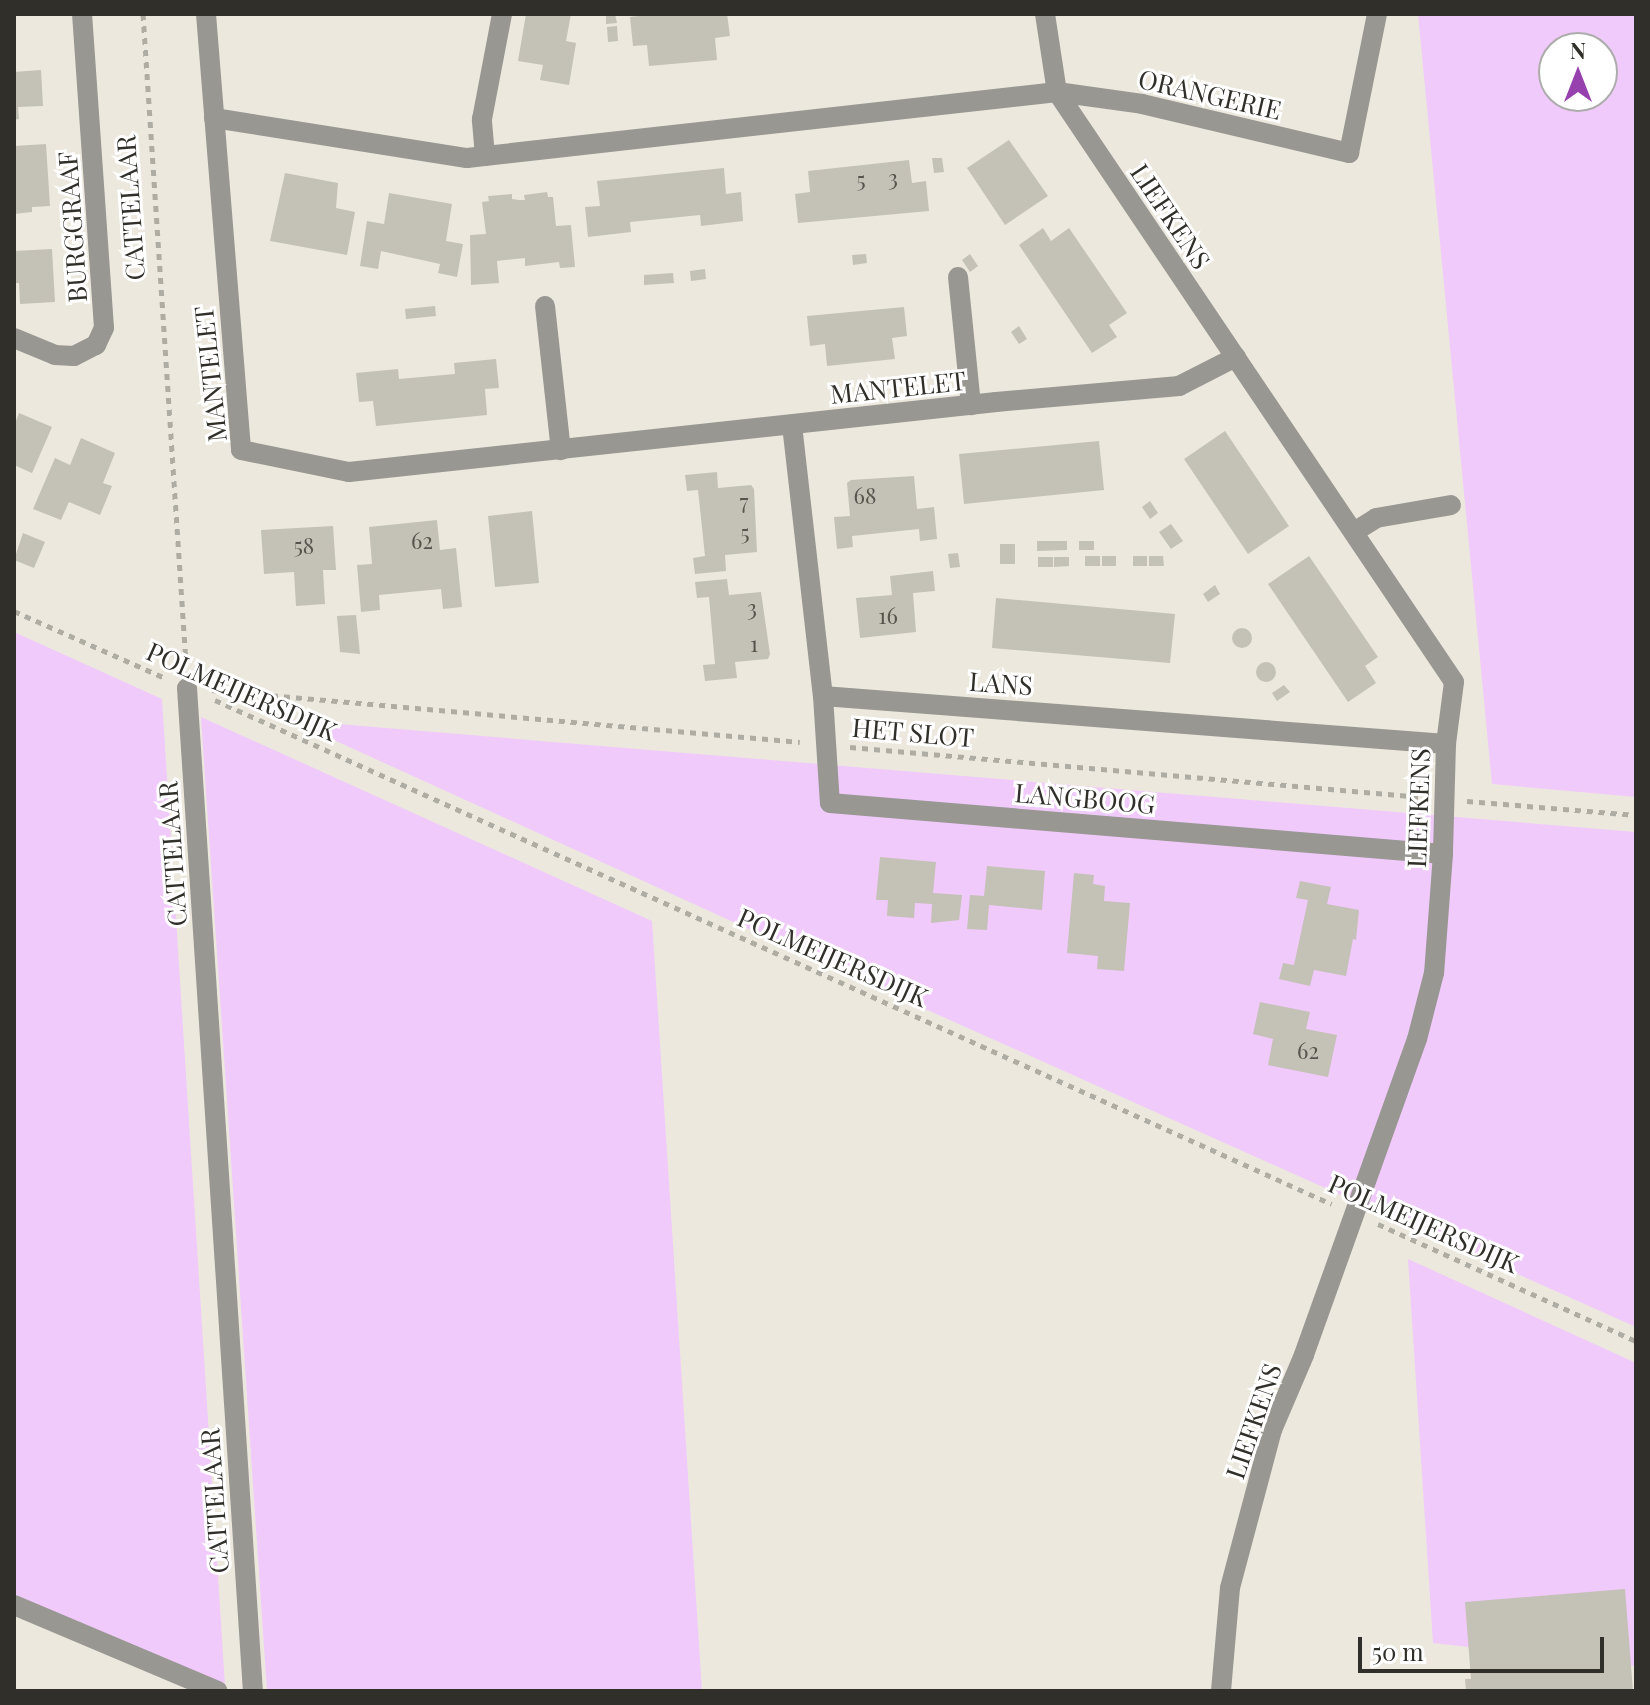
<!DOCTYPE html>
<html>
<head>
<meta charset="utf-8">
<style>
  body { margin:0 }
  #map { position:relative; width:1650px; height:1705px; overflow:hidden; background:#ece8dd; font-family:"Playfair Display",serif }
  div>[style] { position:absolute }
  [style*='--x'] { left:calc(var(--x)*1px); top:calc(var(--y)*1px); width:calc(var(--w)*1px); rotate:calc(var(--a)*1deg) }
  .green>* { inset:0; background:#f1cafc }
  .building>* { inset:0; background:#c4c1b6 }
  .round { border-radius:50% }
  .path>* { height:5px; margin-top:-2.5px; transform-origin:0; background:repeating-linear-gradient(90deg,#afaca3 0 6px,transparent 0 12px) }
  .street>* { height:20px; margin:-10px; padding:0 10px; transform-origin:10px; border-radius:10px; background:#989792 }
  span { translate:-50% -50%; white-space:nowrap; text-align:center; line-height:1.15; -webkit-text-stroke:6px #fff; paint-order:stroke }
  .number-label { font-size:22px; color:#55544d }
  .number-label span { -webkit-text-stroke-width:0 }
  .street-label { font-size:26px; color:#302f2a }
  .frame { position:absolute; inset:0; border:16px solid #302f2a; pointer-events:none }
  .north { position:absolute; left:1538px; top:32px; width:80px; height:80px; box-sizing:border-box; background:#fff; border:2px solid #acacaa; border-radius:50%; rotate:0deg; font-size:22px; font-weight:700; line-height:32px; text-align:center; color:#302f2a }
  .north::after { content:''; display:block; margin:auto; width:28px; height:36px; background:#9741ae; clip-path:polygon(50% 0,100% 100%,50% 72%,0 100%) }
  .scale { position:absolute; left:1358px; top:1637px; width:246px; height:36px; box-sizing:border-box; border:4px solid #302f2a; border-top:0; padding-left:10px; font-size:24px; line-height:28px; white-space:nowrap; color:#302f2a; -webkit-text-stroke:6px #fff; paint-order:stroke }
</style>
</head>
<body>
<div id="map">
  <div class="green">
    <i style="clip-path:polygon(evenodd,1418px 14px,1636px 14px,1636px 797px,1492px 784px,1418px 14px,1554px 48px,1602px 48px,1602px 96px,1554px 96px,1554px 48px)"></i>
    <i style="clip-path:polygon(14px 632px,162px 699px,225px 1686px,14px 1596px)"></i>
    <i style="clip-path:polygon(201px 717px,652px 921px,702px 1691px,267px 1691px)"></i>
    <i style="clip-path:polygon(290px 720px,1636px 832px,1636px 1327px,856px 978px)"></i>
    <i style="clip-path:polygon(1408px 1259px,1636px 1363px,1636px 1666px,1433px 1643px)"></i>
  </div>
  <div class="building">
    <i style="clip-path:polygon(526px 14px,571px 14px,566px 41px,576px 43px,569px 85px,540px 80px,543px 65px,518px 61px)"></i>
    <i style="clip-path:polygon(606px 14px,615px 14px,617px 23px,606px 24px)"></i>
    <i style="clip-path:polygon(656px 14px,727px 14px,730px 36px,715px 38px,717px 60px,649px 66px,647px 45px,633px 46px,630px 17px)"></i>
    <i style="clip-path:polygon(617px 26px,618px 41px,608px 42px,607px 27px)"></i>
    <i style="clip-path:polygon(41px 70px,43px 106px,18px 107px,19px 119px,14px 120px,14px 72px)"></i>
    <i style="clip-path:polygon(1009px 140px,1048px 196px,1005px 225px,967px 168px)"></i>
    <i style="clip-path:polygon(46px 144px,50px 206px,32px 207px,32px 212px,14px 214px,14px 146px)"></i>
    <i style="clip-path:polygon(932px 158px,942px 158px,944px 172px,934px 173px)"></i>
    <i style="clip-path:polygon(909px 160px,912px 183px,926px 181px,929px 211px,798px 223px,795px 194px,810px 192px,808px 171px)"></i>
    <i style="clip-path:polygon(724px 168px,726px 194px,741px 192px,743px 221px,701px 226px,700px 215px,630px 222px,631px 232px,588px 237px,585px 207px,600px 206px,597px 181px)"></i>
    <i style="clip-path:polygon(285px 173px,338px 183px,336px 208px,355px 212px,347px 255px,270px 241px)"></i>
    <i style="clip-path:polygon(547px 192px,548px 197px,553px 197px,556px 226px,571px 225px,575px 267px,560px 268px,559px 262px,525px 266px,525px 258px,497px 261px,499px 283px,471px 285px,470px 235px,486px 234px,482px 202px,489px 201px,488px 196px,512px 194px,512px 199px,519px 200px,525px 200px,524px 195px)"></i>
    <i style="clip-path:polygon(389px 193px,452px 204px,446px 241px,463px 244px,457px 277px,438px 273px,440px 264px,381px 251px,378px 269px,360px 266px,367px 221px,384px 224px)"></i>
    <i style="clip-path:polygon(1043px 228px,1051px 241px,1069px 228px,1127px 313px,1109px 325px,1117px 337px,1092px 353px,1019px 245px)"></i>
    <i style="clip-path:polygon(52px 249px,55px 302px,20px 304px,19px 283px,14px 283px,14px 251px)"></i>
    <i style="clip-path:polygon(866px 254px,867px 263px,853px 265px,852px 255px)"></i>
    <i style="clip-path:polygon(970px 254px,978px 266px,970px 272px,962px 260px)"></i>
    <i style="clip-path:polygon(705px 269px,706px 279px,691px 281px,690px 271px)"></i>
    <i style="clip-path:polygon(673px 273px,674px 283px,644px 285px,644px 275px)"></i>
    <i style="clip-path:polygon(435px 306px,436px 316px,406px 319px,405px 309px)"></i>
    <i style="clip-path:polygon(904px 307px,907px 336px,892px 338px,895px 359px,827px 366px,825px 344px,810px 346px,807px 316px)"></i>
    <i style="clip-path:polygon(1019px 326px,1027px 339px,1019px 344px,1011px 332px)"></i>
    <i style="clip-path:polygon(496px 359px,499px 388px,485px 389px,487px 415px,376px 426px,373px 401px,359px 402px,356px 373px,398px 369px,399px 379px,455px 374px,454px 363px)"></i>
    <i style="clip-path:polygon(19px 413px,52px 427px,32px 473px,14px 465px,14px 426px)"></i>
    <i style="clip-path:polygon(1225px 431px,1289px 526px,1248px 554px,1184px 459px)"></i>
    <i style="clip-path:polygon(81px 438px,115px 453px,103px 483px,112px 486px,100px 515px,69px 502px,61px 520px,33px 509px,55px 458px,70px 465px)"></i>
    <i style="clip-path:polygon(1099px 441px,1104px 490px,964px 504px,959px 454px)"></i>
    <i style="clip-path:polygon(717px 472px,718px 488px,751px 485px,754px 489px,757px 552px,725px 555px,726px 571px,695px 574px,693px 558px,705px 556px,698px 490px,687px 491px,685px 475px)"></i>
    <i style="clip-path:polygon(914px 476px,917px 509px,934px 507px,937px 539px,920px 541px,919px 529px,852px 536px,853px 547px,837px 549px,834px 517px,850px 516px,847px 483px,851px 480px)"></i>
    <i style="clip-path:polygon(1150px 501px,1158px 513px,1150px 519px,1142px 507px)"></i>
    <i style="clip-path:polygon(532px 511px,539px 583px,495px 587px,488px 516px)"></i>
    <i style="clip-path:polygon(437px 520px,440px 550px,456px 548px,462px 607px,443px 609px,441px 589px,379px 595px,380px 610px,361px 612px,357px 565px,372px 564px,369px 527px)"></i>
    <i style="clip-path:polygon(1171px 524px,1183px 541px,1171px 549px,1159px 532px)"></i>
    <i style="clip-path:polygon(333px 526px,336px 570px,323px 570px,325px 604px,296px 606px,294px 572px,264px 574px,261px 530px)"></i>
    <i style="clip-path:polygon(23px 533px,45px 542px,34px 568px,14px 560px)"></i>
    <i style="clip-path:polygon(1037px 541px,1067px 541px,1067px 550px,1037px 551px)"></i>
    <i style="clip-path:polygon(1079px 541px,1094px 541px,1094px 550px,1079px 550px)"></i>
    <i style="clip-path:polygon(1000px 544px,1015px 544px,1015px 564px,1000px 564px)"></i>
    <i style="clip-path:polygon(958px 553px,960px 567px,950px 568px,948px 554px)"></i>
    <i style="clip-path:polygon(1085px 556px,1100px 556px,1100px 566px,1085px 566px)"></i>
    <i style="clip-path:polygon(1102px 556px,1116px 556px,1116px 566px,1102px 566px)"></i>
    <i style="clip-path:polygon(1133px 556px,1147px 556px,1147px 566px,1133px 566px)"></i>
    <i style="clip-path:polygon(1149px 556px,1163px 556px,1164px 566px,1149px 566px)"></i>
    <i style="clip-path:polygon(1309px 556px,1378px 657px,1365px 666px,1376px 683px,1348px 702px,1268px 584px)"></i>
    <i style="clip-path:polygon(1038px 557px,1053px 557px,1053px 567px,1038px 567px)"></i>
    <i style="clip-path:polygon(1054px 557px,1069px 557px,1069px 566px,1054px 567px)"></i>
    <i style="clip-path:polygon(933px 571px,935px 591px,913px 593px,916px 632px,860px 638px,856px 598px,892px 595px,890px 576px)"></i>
    <i style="clip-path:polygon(727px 579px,729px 595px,761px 592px,770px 654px,768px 659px,735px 662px,737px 678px,705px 681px,703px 665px,715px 664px,712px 631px,709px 597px,697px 598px,695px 582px)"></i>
    <i style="clip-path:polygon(1215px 585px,1220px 594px,1208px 602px,1203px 594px)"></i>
    <i style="clip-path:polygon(996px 598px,1175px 614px,1170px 663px,992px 648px)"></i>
    <i style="clip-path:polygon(356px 615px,360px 654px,340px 652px,337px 616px)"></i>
    <i class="round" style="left:1232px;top:628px;width:20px;height:20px"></i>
    <i class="round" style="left:1256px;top:662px;width:20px;height:20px"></i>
    <i style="clip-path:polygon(1284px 685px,1290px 692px,1277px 701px,1272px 693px)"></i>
    <i style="clip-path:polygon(880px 857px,936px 862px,933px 893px,962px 895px,959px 920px,931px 923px,932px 904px,915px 903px,914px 918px,887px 916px,888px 900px,876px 900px)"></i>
    <i style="clip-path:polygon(987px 866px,1045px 871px,1042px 910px,989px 905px,987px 930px,967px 929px,970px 895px,984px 896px)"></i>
    <i style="clip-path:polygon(1074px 873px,1094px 875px,1093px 884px,1105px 886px,1104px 901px,1130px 903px,1124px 971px,1097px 969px,1098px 956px,1067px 953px)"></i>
    <i style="clip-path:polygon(1300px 881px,1331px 887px,1327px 904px,1359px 910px,1356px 940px,1353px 939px,1346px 976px,1314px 970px,1310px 986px,1279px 979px,1283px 963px,1294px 965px,1308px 900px,1296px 898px)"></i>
    <i style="clip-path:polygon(1260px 1002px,1310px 1012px,1306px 1029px,1337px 1035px,1328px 1077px,1268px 1065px,1273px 1039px,1253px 1034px)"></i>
    <i style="clip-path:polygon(1625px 1589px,1633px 1691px,1466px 1691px,1465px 1679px,1471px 1679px,1465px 1602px)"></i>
  </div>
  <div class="path">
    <i style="--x:143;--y:14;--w:650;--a:86.21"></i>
    <i style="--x:14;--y:611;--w:165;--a:23.9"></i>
    <i style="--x:212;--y:690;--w:590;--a:5.05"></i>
    <i style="--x:215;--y:700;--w:1225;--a:24.29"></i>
    <i style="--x:850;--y:747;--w:574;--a:5"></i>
    <i style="--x:1467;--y:801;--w:170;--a:4.7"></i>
    <i style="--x:1378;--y:1224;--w:283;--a:24.4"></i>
  </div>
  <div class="street">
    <i style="--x:206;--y:14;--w:437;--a:85.4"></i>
    <i style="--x:241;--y:450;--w:110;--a:11.5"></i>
    <i style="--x:349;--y:472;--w:651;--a:-6.17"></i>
    <i style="--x:996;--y:402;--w:184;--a:-5"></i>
    <i style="--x:1179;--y:386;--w:64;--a:-27"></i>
    <i style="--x:1045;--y:14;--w:79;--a:81.3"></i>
    <i style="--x:1057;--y:92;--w:711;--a:56.06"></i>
    <i style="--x:1454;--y:682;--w:63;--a:97.4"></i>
    <i style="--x:1446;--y:744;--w:110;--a:91.6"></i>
    <i style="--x:1443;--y:854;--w:119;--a:94.3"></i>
    <i style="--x:1434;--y:973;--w:68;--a:104.4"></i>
    <i style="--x:1417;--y:1039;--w:336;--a:109.7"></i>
    <i style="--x:1304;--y:1355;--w:82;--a:113.1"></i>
    <i style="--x:1272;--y:1430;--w:163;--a:104.9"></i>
    <i style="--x:1230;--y:1588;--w:103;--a:95"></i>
    <i style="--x:214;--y:118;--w:256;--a:9"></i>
    <i style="--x:467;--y:158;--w:594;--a:-6.38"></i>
    <i style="--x:1057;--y:92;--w:86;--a:8"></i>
    <i style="--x:1142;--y:104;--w:213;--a:13.3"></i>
    <i style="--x:1349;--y:153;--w:142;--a:-78.6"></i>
    <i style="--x:485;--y:156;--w:37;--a:-95"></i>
    <i style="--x:482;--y:119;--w:107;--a:-79.2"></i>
    <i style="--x:958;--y:277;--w:129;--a:84.2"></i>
    <i style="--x:545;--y:306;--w:145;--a:83.7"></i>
    <i style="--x:14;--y:338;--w:44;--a:22.5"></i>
    <i style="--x:55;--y:355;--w:19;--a:3"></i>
    <i style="--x:74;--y:356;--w:25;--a:-27"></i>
    <i style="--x:96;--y:345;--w:19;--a:-65"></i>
    <i style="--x:104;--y:328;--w:315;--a:-94"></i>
    <i style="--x:792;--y:425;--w:273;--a:83.5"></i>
    <i style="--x:823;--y:696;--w:625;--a:4.41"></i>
    <i style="--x:1354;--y:532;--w:26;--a:-32"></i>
    <i style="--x:1376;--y:518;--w:76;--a:-9.8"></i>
    <i style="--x:187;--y:688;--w:1005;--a:86.24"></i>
    <i style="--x:823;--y:696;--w:107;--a:86.3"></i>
    <i style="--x:830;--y:803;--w:615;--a:4.76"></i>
    <i style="--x:14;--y:1605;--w:221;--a:22.9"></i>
  </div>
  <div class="number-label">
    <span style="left:893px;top:178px">3</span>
    <span style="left:861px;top:180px">5</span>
    <span style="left:865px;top:496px">68</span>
    <span style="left:744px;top:502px">7</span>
    <span style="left:745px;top:533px">5</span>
    <span style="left:422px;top:541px">62</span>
    <span style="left:304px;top:546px">58</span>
    <span style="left:752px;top:608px">3</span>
    <span style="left:888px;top:616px">16</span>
    <span style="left:754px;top:644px">1</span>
    <span style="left:1308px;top:1051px">62</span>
  </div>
  <div class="street-label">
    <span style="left:1210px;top:94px;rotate:13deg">ORANGERIE</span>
    <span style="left:130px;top:208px;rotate:-94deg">CATTELAAR</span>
    <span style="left:1171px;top:216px;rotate:56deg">LIEFKENS</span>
    <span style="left:72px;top:227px;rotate:-94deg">BURGGRAAF</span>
    <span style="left:210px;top:374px;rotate:-96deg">MANTELET</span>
    <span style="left:898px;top:387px;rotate:-6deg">MANTELET</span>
    <span style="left:1001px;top:683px;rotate:4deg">LANS</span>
    <span style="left:242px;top:691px;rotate:24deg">POLMEIJERSDIJK</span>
    <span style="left:913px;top:732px;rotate:5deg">HET SLOT</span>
    <span style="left:1085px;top:798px;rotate:5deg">LANGBOOG</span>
    <span style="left:1418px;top:808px;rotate:-88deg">LIEFKENS</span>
    <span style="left:172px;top:854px;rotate:-94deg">CATTELAAR</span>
    <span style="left:833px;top:957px;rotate:24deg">POLMEIJERSDIJK</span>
    <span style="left:1424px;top:1223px;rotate:24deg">POLMEIJERSDIJK</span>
    <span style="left:1253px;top:1421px;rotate:-71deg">LIEFKENS</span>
    <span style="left:214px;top:1501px;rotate:-94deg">CATTELAAR</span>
  </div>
  <div class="frame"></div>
  <div class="north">N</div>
  <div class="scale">50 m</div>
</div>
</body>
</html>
